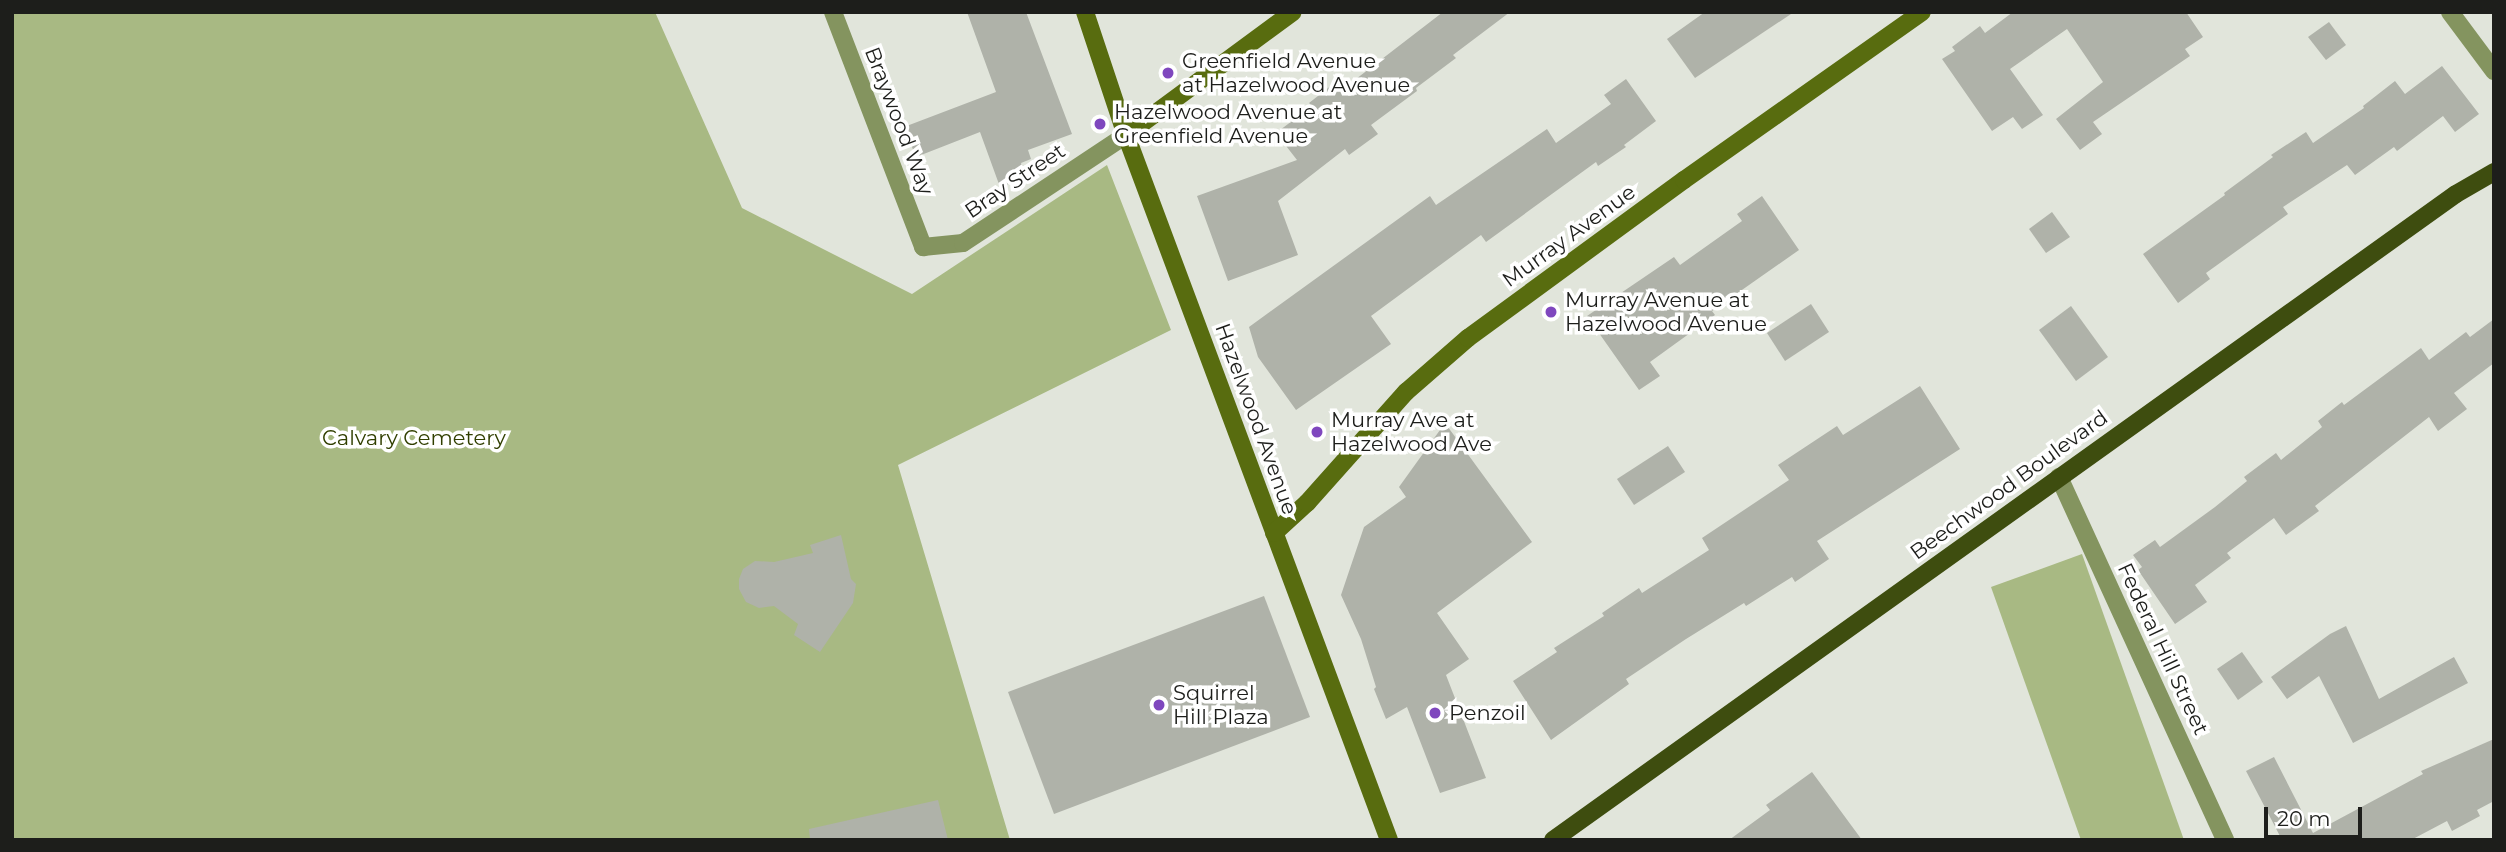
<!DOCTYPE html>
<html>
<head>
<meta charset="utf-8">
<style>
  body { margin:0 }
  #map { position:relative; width:2506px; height:852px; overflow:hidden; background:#e1e5db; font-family:Montserrat,sans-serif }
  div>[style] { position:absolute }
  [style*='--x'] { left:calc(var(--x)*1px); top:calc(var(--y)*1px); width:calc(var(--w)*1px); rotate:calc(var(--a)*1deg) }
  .green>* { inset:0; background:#a8b983 }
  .building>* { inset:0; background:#afb2a9 }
  .street>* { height:18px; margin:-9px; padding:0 9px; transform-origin:9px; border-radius:9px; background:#84945f }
  .secondary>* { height:18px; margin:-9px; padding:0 9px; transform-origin:9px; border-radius:9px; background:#586c0f }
  .primary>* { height:18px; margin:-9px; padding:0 9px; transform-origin:9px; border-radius:9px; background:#3e4d0f }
  .dots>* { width:19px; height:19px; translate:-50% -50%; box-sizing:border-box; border:4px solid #fff; border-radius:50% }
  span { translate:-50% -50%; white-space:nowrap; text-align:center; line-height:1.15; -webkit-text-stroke:7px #fff; paint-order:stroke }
  .poi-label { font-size:21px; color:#1d1e1b }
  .left { translate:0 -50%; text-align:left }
  .street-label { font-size:21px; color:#1d1e1b }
  .park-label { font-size:21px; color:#313f00 }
  .frame { position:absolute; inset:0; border:14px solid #1d1e1b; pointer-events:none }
  .scale { position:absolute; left:2264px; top:807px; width:98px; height:32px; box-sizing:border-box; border:4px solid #1d1e1b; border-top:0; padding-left:9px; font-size:21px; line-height:24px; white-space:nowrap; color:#1d1e1b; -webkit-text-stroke:5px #fff; paint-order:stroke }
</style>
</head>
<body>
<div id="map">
  <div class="green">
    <i style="clip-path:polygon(12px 12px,655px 12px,742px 208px,912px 294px,1107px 165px,1171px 330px,898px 465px,1010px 840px,12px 840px)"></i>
    <i style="clip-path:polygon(2082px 554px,2184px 840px,2081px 840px,1991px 587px)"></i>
  </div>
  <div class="building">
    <i style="clip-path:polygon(967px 12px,1026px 12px,1072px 134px,1028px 150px,1031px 159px,1021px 163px,1026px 178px,1000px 187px,980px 132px,916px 157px,904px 127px,996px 92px)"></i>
    <i style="clip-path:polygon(1443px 12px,1510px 12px,1453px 55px,1456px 58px,1416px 88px,1417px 91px,1371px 125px,1378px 134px,1349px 155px,1345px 149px,1278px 201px,1298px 255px,1228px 281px,1197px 196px,1297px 160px,1276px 133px,1312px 106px,1309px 103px,1337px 81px,1343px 89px)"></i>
    <i style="clip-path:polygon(1705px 12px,1794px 12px,1695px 78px,1667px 39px)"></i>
    <i style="clip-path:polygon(2013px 12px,2186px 12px,2203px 37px,2185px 49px,2190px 56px,2093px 122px,2102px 134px,2080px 150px,2056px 119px,2103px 82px,2067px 29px,2010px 69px,2043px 115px,2022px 129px,2013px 117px,1992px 131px,1942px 59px,1955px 51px,1952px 47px,1980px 26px,1985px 33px)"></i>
    <i style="clip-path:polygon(2329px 22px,2346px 45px,2326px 60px,2308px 37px)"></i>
    <i style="clip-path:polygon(2442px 66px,2479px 114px,2455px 132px,2443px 116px,2397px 151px,2394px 147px,2355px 175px,2347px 165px,2283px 207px,2288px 214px,2206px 273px,2210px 279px,2178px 303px,2143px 254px,2225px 195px,2224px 193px,2273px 157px,2271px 155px,2306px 132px,2313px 143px,2364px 108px,2363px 106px,2395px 81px,2405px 94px)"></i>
    <i style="clip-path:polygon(1626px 79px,1656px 121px,1624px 145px,1626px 147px,1598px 166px,1596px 162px,1486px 242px,1481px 235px,1371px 316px,1391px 344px,1296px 410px,1258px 357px,1249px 327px,1430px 196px,1436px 205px,1547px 129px,1556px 143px,1611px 104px,1604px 95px)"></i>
    <i style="clip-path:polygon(1762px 196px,1799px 250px,1712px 311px,1715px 315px,1650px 362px,1660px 376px,1639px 390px,1587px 316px,1674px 257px,1680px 265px,1742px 221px,1737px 214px)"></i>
    <i style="clip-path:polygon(2052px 212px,2070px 237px,2046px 253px,2029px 229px)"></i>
    <i style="clip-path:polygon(1811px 304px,1829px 332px,1785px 361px,1767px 333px)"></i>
    <i style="clip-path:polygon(2071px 306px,2108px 357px,2076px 381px,2039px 330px)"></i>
    <i style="clip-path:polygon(2494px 319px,2494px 363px,2454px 393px,2467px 409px,2438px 431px,2429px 417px,2315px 506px,2319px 511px,2286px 535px,2274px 518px,2227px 553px,2231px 558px,2195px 585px,2207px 602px,2175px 624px,2138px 570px,2142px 567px,2133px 555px,2155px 540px,2160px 547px,2215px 507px,2247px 481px,2244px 477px,2276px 453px,2281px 460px,2322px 427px,2318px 421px,2342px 402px,2344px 405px,2421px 348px,2429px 360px,2466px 332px,2470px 337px)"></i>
    <i style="clip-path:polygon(1920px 386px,1960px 449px,1817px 541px,1829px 559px,1795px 582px,1792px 577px,1746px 606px,1744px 603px,1686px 639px,1626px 679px,1629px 684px,1551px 740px,1513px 681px,1557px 652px,1554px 648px,1604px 616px,1602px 613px,1639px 588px,1642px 593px,1709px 550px,1702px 538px,1789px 480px,1778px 465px,1837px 426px,1843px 435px)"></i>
    <i style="clip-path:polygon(1445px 423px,1532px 542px,1437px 613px,1469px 659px,1446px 675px,1486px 778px,1440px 793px,1407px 707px,1386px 719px,1374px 689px,1376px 687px,1361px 639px,1341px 595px,1364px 527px,1406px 497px,1399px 487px)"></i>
    <i style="clip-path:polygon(1668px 446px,1685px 472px,1634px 505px,1617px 479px)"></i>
    <i style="clip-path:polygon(841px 535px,851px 579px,856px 584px,853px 603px,820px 652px,794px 635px,798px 624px,774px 606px,759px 608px,746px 602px,739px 589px,739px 579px,743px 569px,755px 561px,774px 562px,813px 553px,810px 545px)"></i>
    <i style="clip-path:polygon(1264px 596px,1310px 717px,1054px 814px,1008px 692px)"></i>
    <i style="clip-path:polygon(2346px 626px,2379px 699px,2454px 657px,2468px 683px,2353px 743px,2319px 676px,2287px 699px,2271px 677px,2330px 634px)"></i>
    <i style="clip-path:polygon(2242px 652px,2263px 682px,2238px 700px,2217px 669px)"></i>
    <i style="clip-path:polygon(2494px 739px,2494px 801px,2477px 810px,2480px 816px,2452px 831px,2447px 821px,2411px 840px,2282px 840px,2246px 771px,2274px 757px,2313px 833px,2423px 774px,2421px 771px)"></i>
    <i style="clip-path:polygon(1812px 772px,1862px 840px,1729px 840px,1770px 810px,1766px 805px)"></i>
    <i style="clip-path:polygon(938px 800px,948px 840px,810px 840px,809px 829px)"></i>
  </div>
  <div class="street">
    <i style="--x:833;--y:12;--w:252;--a:69"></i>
    <i style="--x:923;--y:247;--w:40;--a:-5.7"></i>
    <i style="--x:963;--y:243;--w:196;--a:-33.5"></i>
    <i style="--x:2450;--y:12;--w:74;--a:53.3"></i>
    <i style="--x:2059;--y:477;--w:399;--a:65.4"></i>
  </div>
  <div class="secondary">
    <i style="--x:1085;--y:12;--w:130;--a:71.6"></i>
    <i style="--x:1126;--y:135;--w:752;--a:69.54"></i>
    <i style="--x:1126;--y:135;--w:207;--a:-36.4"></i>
    <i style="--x:1274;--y:533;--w:45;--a:-42.3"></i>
    <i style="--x:1307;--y:503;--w:149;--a:-48.3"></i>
    <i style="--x:1406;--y:392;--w:82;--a:-41.1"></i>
    <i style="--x:1468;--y:338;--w:268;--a:-36.2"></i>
    <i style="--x:1684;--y:180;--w:291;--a:-35.2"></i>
  </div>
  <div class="primary">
    <i style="--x:1553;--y:840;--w:1110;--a:-35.58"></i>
    <i style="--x:2456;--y:194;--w:44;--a:-30.1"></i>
  </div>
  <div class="dots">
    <i style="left:1168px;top:73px;background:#7f47be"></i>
    <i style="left:1100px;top:124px;background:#7f47be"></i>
    <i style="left:1551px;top:312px;background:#7f47be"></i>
    <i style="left:1317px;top:432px;background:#7f47be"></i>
    <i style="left:1159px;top:705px;background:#7f47be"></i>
    <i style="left:1435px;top:713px;background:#7f47be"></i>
  </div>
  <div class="poi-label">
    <span class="left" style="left:1182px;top:73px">Greenfield Avenue<br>at Hazelwood Avenue</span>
    <span class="left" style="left:1114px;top:124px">Hazelwood Avenue at<br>Greenfield Avenue</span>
    <span class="left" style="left:1565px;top:312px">Murray Avenue at<br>Hazelwood Avenue</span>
    <span class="left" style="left:1331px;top:432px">Murray Ave at<br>Hazelwood Ave</span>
    <span class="left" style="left:1173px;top:705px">Squirrel<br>Hill Plaza</span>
    <span class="left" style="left:1449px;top:713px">Penzoil</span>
  </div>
  <div class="street-label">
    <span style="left:899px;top:121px;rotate:69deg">Braywood Way</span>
    <span style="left:1015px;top:181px;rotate:-34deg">Bray Street</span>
    <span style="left:1569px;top:236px;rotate:-36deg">Murray Avenue</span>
    <span style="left:1256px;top:419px;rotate:70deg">Hazelwood Avenue</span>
    <span style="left:2009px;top:485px;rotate:-36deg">Beechwood Boulevard</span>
    <span style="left:2163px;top:649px;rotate:65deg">Federal Hill Street</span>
  </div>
  <div class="park-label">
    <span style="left:414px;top:438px">Calvary Cemetery</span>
  </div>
  <div class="frame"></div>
  <div class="scale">20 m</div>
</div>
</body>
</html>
